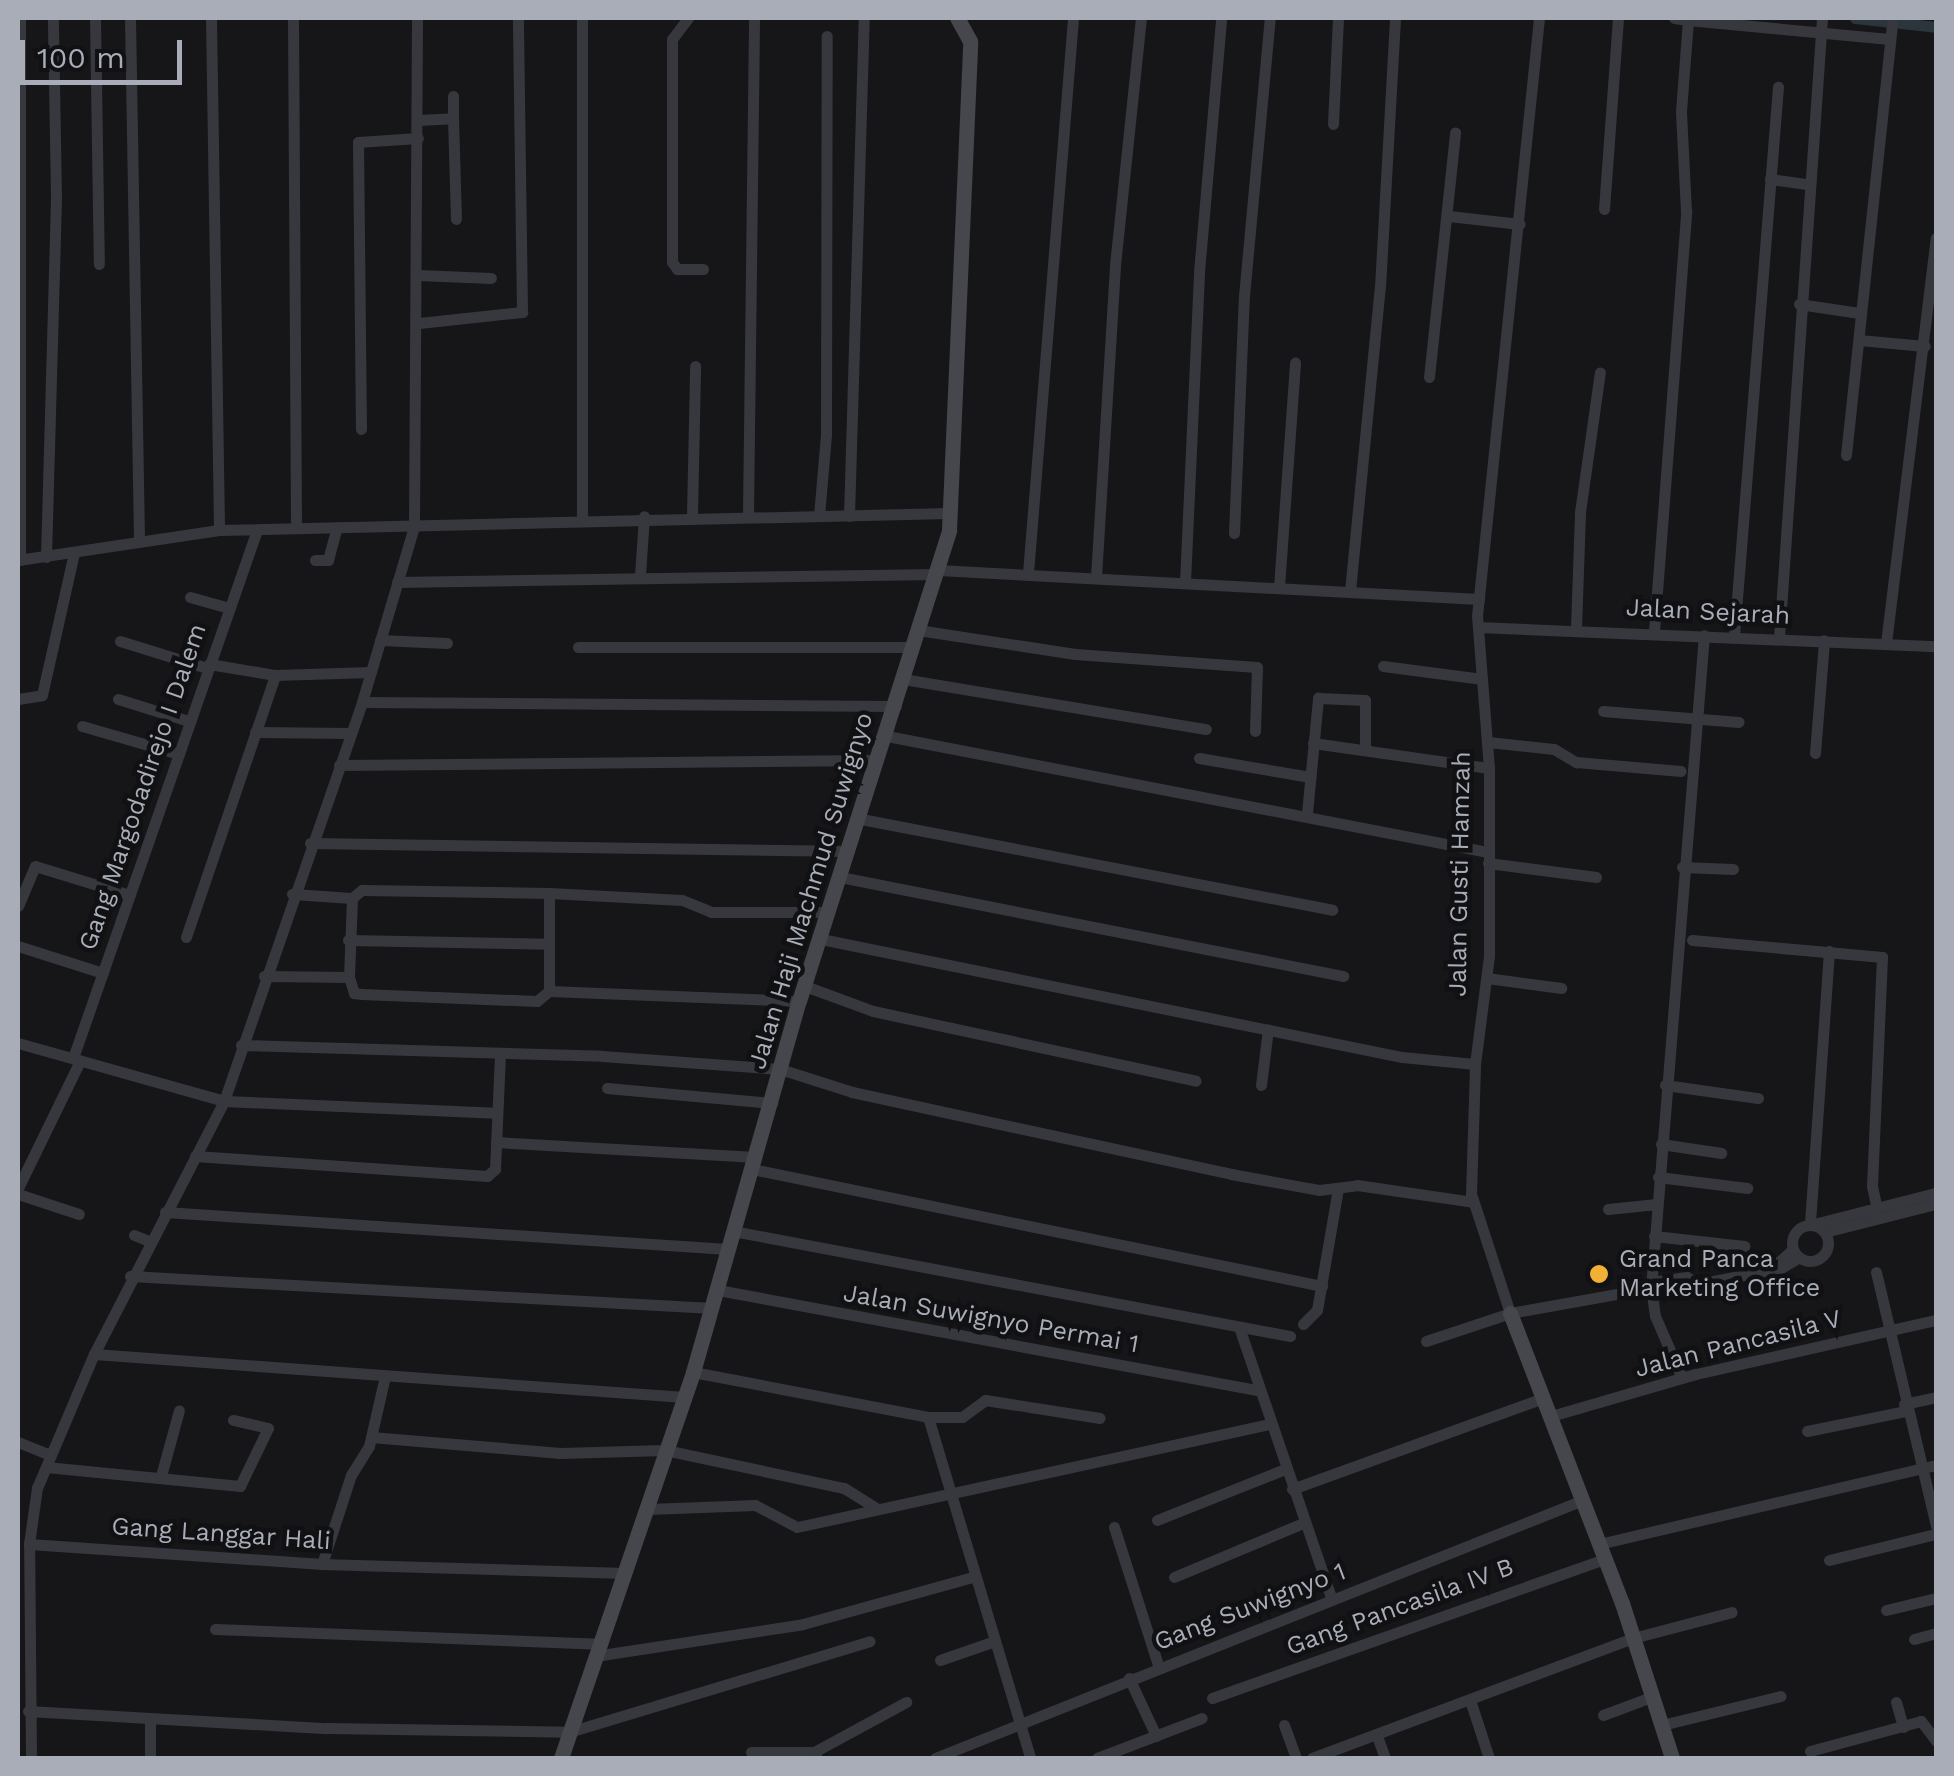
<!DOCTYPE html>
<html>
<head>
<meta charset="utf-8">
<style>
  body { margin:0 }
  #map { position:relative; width:1954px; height:1776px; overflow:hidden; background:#161618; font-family:"Work Sans",sans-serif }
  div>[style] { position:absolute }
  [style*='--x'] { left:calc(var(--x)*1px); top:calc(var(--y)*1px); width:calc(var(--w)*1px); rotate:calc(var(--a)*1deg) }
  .canal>* { height:11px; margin:-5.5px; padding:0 5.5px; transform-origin:5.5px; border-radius:5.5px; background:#2c353c }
  .street>* { height:11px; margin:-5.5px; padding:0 5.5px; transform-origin:5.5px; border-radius:5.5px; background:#37383d }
  .street>.ring { margin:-5.5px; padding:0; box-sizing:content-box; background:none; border:11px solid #37383d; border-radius:50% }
  .secondary>* { height:15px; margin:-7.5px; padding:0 7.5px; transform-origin:7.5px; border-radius:7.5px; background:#45474d }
  .dots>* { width:28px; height:28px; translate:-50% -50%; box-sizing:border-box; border:5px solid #111113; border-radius:50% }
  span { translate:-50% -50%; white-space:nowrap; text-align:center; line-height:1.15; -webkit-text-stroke:9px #111113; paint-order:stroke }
  .street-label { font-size:25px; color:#a8adb8 }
  .poi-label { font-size:25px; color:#a8adb8 }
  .left { translate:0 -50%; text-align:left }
  .frame { position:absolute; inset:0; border:20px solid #a8adb8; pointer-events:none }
  .scale { position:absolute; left:20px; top:40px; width:162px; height:45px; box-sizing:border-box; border:5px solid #a8adb8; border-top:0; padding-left:12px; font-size:30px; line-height:35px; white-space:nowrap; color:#a8adb8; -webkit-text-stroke:8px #111113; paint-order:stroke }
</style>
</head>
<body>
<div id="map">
  <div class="canal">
    <i style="--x:1855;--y:18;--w:81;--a:6.3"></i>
  </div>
  <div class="street">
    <i style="--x:95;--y:18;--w:246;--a:89.1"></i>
    <i style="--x:130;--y:18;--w:521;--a:89.01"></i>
    <i style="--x:211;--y:18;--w:512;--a:89.1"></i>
    <i style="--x:293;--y:18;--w:510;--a:89.66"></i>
    <i style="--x:688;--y:18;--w:26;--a:127"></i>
    <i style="--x:672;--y:39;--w:223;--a:90"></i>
    <i style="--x:672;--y:262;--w:9;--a:54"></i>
    <i style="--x:677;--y:269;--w:26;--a:0"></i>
    <i style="--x:1688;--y:20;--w:202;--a:5.4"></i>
    <i style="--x:453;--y:96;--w:22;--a:90"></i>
    <i style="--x:418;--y:120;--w:35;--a:-3"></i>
    <i style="--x:453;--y:118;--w:101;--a:88.3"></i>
    <i style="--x:1333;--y:124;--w:106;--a:-87.3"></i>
    <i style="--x:1770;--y:179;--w:37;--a:8"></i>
    <i style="--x:1604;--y:209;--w:192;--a:-85.8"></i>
    <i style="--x:1449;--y:216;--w:71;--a:6.4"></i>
    <i style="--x:418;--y:275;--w:73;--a:2.4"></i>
    <i style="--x:1799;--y:304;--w:61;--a:8.5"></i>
    <i style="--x:419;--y:323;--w:104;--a:-6.1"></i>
    <i style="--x:522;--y:312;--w:294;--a:-90.8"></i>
    <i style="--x:1859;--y:340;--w:66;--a:5.2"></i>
    <i style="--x:1429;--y:377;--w:246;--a:-83.9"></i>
    <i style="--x:361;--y:429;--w:287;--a:-90.6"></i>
    <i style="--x:358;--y:142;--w:60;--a:-3.8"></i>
    <i style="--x:1846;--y:455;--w:440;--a:-83.9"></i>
    <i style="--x:748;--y:514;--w:496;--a:-89.3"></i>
    <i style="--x:692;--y:515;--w:149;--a:-88.8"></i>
    <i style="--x:819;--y:516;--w:81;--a:-85.1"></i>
    <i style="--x:826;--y:435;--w:399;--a:-89.9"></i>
    <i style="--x:849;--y:516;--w:498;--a:-88.3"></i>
    <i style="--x:582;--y:521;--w:503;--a:-90"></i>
    <i style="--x:1234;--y:533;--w:237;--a:-87.6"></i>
    <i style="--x:1244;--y:296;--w:279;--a:-84.7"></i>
    <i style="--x:46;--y:557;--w:360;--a:-88.4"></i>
    <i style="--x:56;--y:197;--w:179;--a:-91"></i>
    <i style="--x:18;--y:560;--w:203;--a:-8.5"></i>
    <i style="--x:219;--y:530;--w:730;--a:-1.33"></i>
    <i style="--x:20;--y:560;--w:542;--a:-90"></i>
    <i style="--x:315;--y:560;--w:13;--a:0"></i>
    <i style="--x:328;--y:560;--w:34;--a:-75"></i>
    <i style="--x:938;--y:570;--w:542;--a:3.07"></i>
    <i style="--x:1028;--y:573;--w:557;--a:-85.36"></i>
    <i style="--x:640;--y:575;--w:59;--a:-86.1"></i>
    <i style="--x:1096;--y:577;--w:313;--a:-86.5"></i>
    <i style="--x:1115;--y:265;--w:248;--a:-84"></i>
    <i style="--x:397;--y:582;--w:540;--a:-0.85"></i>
    <i style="--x:1185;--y:582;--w:310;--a:-87.4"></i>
    <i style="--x:1199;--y:272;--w:255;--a:-85"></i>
    <i style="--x:1279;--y:587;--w:225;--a:-85.9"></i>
    <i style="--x:1350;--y:591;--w:305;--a:-84.4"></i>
    <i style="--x:1380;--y:287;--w:269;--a:-86.8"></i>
    <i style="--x:190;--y:597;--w:41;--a:15.8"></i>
    <i style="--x:1478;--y:627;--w:458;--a:2.4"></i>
    <i style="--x:1576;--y:628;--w:116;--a:-88"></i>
    <i style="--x:1580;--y:512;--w:141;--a:-81.9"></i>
    <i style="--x:918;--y:630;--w:159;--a:8.7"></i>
    <i style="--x:1075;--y:654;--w:182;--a:4.1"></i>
    <i style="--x:1257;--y:667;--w:64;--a:91.8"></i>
    <i style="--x:1654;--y:631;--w:421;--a:-85.6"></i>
    <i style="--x:1686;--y:211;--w:100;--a:-92.9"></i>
    <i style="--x:1681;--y:111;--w:91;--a:-85.6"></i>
    <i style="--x:1688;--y:20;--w:14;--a:-172"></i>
    <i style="--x:1734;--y:636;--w:551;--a:-85.42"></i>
    <i style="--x:1779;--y:638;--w:621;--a:-86.03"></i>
    <i style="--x:380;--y:640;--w:67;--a:2.6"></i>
    <i style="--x:120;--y:641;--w:91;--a:17.2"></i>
    <i style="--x:1886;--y:643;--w:408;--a:-83"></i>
    <i style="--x:578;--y:647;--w:334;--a:0"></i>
    <i style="--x:209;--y:664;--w:67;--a:9.5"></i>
    <i style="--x:275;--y:675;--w:96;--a:-1.8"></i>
    <i style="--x:1383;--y:666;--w:100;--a:7.5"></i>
    <i style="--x:903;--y:679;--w:307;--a:9.4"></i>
    <i style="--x:18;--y:699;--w:24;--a:-9"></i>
    <i style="--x:42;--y:695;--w:146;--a:-77.3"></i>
    <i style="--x:118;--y:699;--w:74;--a:17.2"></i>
    <i style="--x:362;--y:702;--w:534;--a:0.43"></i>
    <i style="--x:1603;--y:711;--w:136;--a:4.6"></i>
    <i style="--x:82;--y:726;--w:101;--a:16.1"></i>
    <i style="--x:255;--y:732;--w:96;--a:0.6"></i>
    <i style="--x:887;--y:736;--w:611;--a:10.94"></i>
    <i style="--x:1488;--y:742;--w:66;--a:6.1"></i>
    <i style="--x:1554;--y:749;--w:26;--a:31"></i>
    <i style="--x:1576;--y:762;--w:105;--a:4.9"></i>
    <i style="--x:1313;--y:743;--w:178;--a:8.1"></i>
    <i style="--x:1815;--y:753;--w:113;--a:-85.4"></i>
    <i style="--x:1199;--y:758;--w:113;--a:9.7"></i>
    <i style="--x:339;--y:765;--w:539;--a:-0.53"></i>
    <i style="--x:1307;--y:813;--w:116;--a:-84.5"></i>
    <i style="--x:1318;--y:698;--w:47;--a:2.4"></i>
    <i style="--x:1365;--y:700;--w:49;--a:90"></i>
    <i style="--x:861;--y:819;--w:480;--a:10.9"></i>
    <i style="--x:310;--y:843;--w:539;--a:0.85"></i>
    <i style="--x:1488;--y:863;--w:109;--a:7.4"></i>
    <i style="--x:1682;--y:867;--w:51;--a:2.2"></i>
    <i style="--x:840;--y:877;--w:513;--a:11.13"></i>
    <i style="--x:549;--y:893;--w:98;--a:90"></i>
    <i style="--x:292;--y:894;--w:60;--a:3.8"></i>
    <i style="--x:18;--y:906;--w:43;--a:-67"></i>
    <i style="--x:35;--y:866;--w:99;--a:17"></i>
    <i style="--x:186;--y:937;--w:277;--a:-71.2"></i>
    <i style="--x:821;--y:939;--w:593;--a:11.48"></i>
    <i style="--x:1402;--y:1057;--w:73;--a:5.5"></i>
    <i style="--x:348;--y:940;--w:200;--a:1.1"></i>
    <i style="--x:1692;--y:940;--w:191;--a:5.1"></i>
    <i style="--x:1882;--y:957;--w:229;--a:92.5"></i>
    <i style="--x:1872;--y:1186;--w:24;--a:78"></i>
    <i style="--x:18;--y:946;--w:89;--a:17.6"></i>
    <i style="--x:1829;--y:951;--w:275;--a:94"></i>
    <i style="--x:1810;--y:1225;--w:130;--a:-14.3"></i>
    <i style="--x:264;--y:976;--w:85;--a:0.7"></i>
    <i style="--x:349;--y:977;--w:17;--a:73"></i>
    <i style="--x:354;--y:993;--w:8;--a:7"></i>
    <i style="--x:362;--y:994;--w:175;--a:2.3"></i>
    <i style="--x:537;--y:1001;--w:16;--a:-40"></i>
    <i style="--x:549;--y:991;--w:250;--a:2.3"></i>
    <i style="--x:349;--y:977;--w:79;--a:-87.8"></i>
    <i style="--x:352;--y:898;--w:13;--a:-39"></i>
    <i style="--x:362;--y:890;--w:187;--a:0.9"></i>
    <i style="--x:549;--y:893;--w:133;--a:3"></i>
    <i style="--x:682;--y:900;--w:31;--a:22"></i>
    <i style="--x:711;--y:912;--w:118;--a:0"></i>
    <i style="--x:1487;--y:978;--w:75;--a:7.7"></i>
    <i style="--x:805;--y:986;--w:72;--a:20.2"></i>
    <i style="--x:873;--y:1011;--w:330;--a:12.2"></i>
    <i style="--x:18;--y:1043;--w:214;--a:15.7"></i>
    <i style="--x:224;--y:1101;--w:271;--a:2.5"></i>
    <i style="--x:241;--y:1045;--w:361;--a:1.7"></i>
    <i style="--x:602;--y:1056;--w:178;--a:4.2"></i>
    <i style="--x:780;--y:1069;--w:76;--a:17.7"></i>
    <i style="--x:852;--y:1092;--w:388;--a:12.2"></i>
    <i style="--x:1231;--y:1174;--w:89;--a:10.3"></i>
    <i style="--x:1319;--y:1190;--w:38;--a:-7"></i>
    <i style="--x:1357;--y:1185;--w:117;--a:8.3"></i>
    <i style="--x:73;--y:1058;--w:559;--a:-70.79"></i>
    <i style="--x:1261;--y:1085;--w:56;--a:-82.9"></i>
    <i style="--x:1665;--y:1085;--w:94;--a:8"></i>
    <i style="--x:607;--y:1088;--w:166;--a:5.2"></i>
    <i style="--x:496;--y:1142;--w:260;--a:3.3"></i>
    <i style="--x:1661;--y:1144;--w:61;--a:8.5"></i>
    <i style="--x:195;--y:1156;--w:293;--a:3.9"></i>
    <i style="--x:487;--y:1176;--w:11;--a:-41"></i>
    <i style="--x:495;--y:1169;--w:116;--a:-87.5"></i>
    <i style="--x:752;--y:1169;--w:582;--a:11.6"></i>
    <i style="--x:1658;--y:1177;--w:90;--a:7"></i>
    <i style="--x:18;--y:1188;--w:141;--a:-64"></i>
    <i style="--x:18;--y:1194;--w:64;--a:18.2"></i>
    <i style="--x:1608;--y:1209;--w:49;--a:-5.8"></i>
    <i style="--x:165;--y:1212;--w:564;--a:3.76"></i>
    <i class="ring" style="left:1792px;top:1225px;width:25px;height:25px"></i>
    <i style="--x:733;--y:1231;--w:567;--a:10.68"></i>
    <i style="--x:1825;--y:1232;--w:114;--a:-14.2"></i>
    <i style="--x:134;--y:1235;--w:16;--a:22"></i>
    <i style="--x:1654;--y:1236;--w:91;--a:6.3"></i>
    <i style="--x:1772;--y:1268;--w:28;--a:-42"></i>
    <i style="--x:1876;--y:1272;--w:261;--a:76.7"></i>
    <i style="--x:130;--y:1276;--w:583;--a:3.15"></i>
    <i style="--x:1651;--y:1282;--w:36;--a:-8"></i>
    <i style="--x:1687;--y:1277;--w:8;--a:40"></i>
    <i style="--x:718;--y:1290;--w:547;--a:10.53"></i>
    <i style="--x:1651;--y:1293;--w:132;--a:-10.9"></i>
    <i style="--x:1781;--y:1268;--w:21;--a:-31"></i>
    <i style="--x:1510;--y:1313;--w:125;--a:-108.1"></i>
    <i style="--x:1471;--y:1194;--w:130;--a:-88.2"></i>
    <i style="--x:1475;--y:1064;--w:109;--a:-82.6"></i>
    <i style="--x:1489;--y:956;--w:188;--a:-90"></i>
    <i style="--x:1489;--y:768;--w:152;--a:-94.5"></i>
    <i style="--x:1477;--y:616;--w:601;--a:-84.08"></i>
    <i style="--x:1303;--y:1324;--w:20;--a:-45"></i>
    <i style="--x:1317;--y:1310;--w:123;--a:-80.2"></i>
    <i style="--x:1240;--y:1330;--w:285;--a:71.2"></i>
    <i style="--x:1426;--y:1341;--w:89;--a:-18.4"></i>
    <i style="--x:1510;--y:1313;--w:143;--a:-10.1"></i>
    <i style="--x:94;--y:1354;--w:592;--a:4.17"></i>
    <i style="--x:693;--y:1372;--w:239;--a:10.8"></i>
    <i style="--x:928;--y:1417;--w:356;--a:73.3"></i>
    <i style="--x:1682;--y:1378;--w:68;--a:-113.5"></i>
    <i style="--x:1655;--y:1316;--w:28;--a:-98"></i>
    <i style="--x:1651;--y:1288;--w:655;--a:-85.36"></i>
    <i style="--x:1904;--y:1404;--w:33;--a:-12"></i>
    <i style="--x:1551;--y:1416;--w:151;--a:-16.2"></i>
    <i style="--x:1696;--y:1374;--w:246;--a:-12.7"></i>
    <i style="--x:928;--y:1417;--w:34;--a:0"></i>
    <i style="--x:962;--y:1417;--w:29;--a:-36"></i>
    <i style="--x:985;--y:1400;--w:116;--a:8.9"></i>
    <i style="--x:1807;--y:1431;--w:100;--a:-11.5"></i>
    <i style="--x:371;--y:1437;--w:190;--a:4.8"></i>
    <i style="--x:560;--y:1453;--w:105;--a:-1.6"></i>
    <i style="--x:665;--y:1450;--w:183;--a:12"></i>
    <i style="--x:844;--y:1488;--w:38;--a:32"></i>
    <i style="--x:18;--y:1442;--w:35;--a:22"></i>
    <i style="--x:46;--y:1467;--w:195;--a:5.6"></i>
    <i style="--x:240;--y:1486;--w:64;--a:-64.2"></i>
    <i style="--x:268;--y:1428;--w:36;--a:-167"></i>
    <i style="--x:161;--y:1476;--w:68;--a:-74.7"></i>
    <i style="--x:1292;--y:1489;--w:268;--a:-19.9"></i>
    <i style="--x:648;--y:1509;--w:107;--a:-2.1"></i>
    <i style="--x:755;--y:1505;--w:47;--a:27.6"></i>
    <i style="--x:797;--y:1527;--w:484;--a:-12.3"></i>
    <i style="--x:1157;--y:1520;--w:138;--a:-21.7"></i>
    <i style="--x:1114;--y:1527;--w:148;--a:72.3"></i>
    <i style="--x:29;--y:1544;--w:57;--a:-81.9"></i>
    <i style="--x:37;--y:1488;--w:146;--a:-67"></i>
    <i style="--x:94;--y:1354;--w:284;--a:-62.8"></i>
    <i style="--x:224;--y:1101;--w:422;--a:-70.9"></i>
    <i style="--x:362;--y:702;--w:184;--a:-73.5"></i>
    <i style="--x:414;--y:526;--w:508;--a:-89.66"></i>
    <i style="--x:1599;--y:1544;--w:346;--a:-13.2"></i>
    <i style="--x:1829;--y:1560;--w:110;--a:-13.7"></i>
    <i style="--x:322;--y:1564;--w:94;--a:-72"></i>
    <i style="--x:351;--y:1475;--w:34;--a:-58"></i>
    <i style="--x:369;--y:1446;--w:72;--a:-77.1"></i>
    <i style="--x:1174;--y:1577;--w:140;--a:-22.7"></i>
    <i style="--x:1886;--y:1610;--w:51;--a:-13.5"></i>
    <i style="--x:215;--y:1629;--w:384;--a:2.2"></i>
    <i style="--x:1914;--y:1639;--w:23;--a:-15"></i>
    <i style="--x:595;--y:1656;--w:210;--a:-8.7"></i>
    <i style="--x:803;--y:1624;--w:176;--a:-15.5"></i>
    <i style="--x:940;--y:1660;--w:55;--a:-19.1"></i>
    <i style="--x:1129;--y:1678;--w:64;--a:65"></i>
    <i style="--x:1212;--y:1698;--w:416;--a:-19.5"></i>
    <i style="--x:1470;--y:1700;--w:61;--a:71.9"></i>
    <i style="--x:1896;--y:1702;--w:26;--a:74"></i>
    <i style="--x:28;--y:1711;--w:299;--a:3.3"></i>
    <i style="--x:327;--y:1728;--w:242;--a:0.9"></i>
    <i style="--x:569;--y:1732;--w:314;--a:-16.8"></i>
    <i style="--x:1603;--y:1715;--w:51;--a:-20.6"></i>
    <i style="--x:150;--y:1718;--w:40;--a:90"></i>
    <i style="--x:1284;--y:1725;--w:35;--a:70"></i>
    <i style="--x:1662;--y:1725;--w:122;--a:-13.7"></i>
    <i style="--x:1377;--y:1736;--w:23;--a:70"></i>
    <i style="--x:1810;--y:1751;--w:115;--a:-15.1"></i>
    <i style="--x:1921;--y:1721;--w:25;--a:53"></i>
    <i style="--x:751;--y:1752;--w:63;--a:0"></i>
    <i style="--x:814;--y:1752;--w:7;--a:63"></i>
    <i style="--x:814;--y:1752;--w:105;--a:-28.5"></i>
    <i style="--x:31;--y:1758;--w:214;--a:-90.5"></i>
    <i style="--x:29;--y:1544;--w:294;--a:3.9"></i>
    <i style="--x:322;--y:1564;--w:303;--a:1.7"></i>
    <i style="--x:935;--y:1758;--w:697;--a:-21.71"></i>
    <i style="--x:1097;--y:1758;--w:112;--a:-20.9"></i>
    <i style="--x:1312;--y:1758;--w:343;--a:-20.5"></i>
    <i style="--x:1633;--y:1638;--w:102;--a:-14.7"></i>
  </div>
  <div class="secondary">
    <i style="--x:1510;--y:1313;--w:311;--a:68.9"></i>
    <i style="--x:1622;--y:1603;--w:163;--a:72.1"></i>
    <i style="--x:561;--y:1758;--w:408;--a:-71.1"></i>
    <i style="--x:693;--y:1372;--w:386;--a:-74.1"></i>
    <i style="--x:799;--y:1001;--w:494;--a:-72.3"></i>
    <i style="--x:949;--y:530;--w:489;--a:-87.5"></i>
    <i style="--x:970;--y:41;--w:26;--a:-119"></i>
  </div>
  <div class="dots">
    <i style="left:1599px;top:1274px;background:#f2b134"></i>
  </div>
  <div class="street-label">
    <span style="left:1708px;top:612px;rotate:3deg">Jalan Sejarah</span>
    <span style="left:143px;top:787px;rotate:-71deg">Gang Margodadirejo I Dalem</span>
    <span style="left:1460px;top:874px;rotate:-89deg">Jalan Gusti Hamzah</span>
    <span style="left:811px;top:891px;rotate:-73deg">Jalan Haji Machmud Suwignyo</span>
    <span style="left:991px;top:1319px;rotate:10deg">Jalan Suwignyo Permai 1</span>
    <span style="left:1738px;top:1344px;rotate:-14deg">Jalan Pancasila V</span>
    <span style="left:221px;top:1534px;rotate:4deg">Gang Langgar Hali</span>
    <span style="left:1250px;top:1607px;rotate:-21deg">Gang Suwignyo 1</span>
    <span style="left:1400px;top:1607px;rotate:-20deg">Gang Pancasila IV B</span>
  </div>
  <div class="poi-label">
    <span class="left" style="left:1619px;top:1274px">Grand Panca<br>Marketing Office</span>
  </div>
  <div class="frame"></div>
  <div class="scale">100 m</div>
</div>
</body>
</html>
